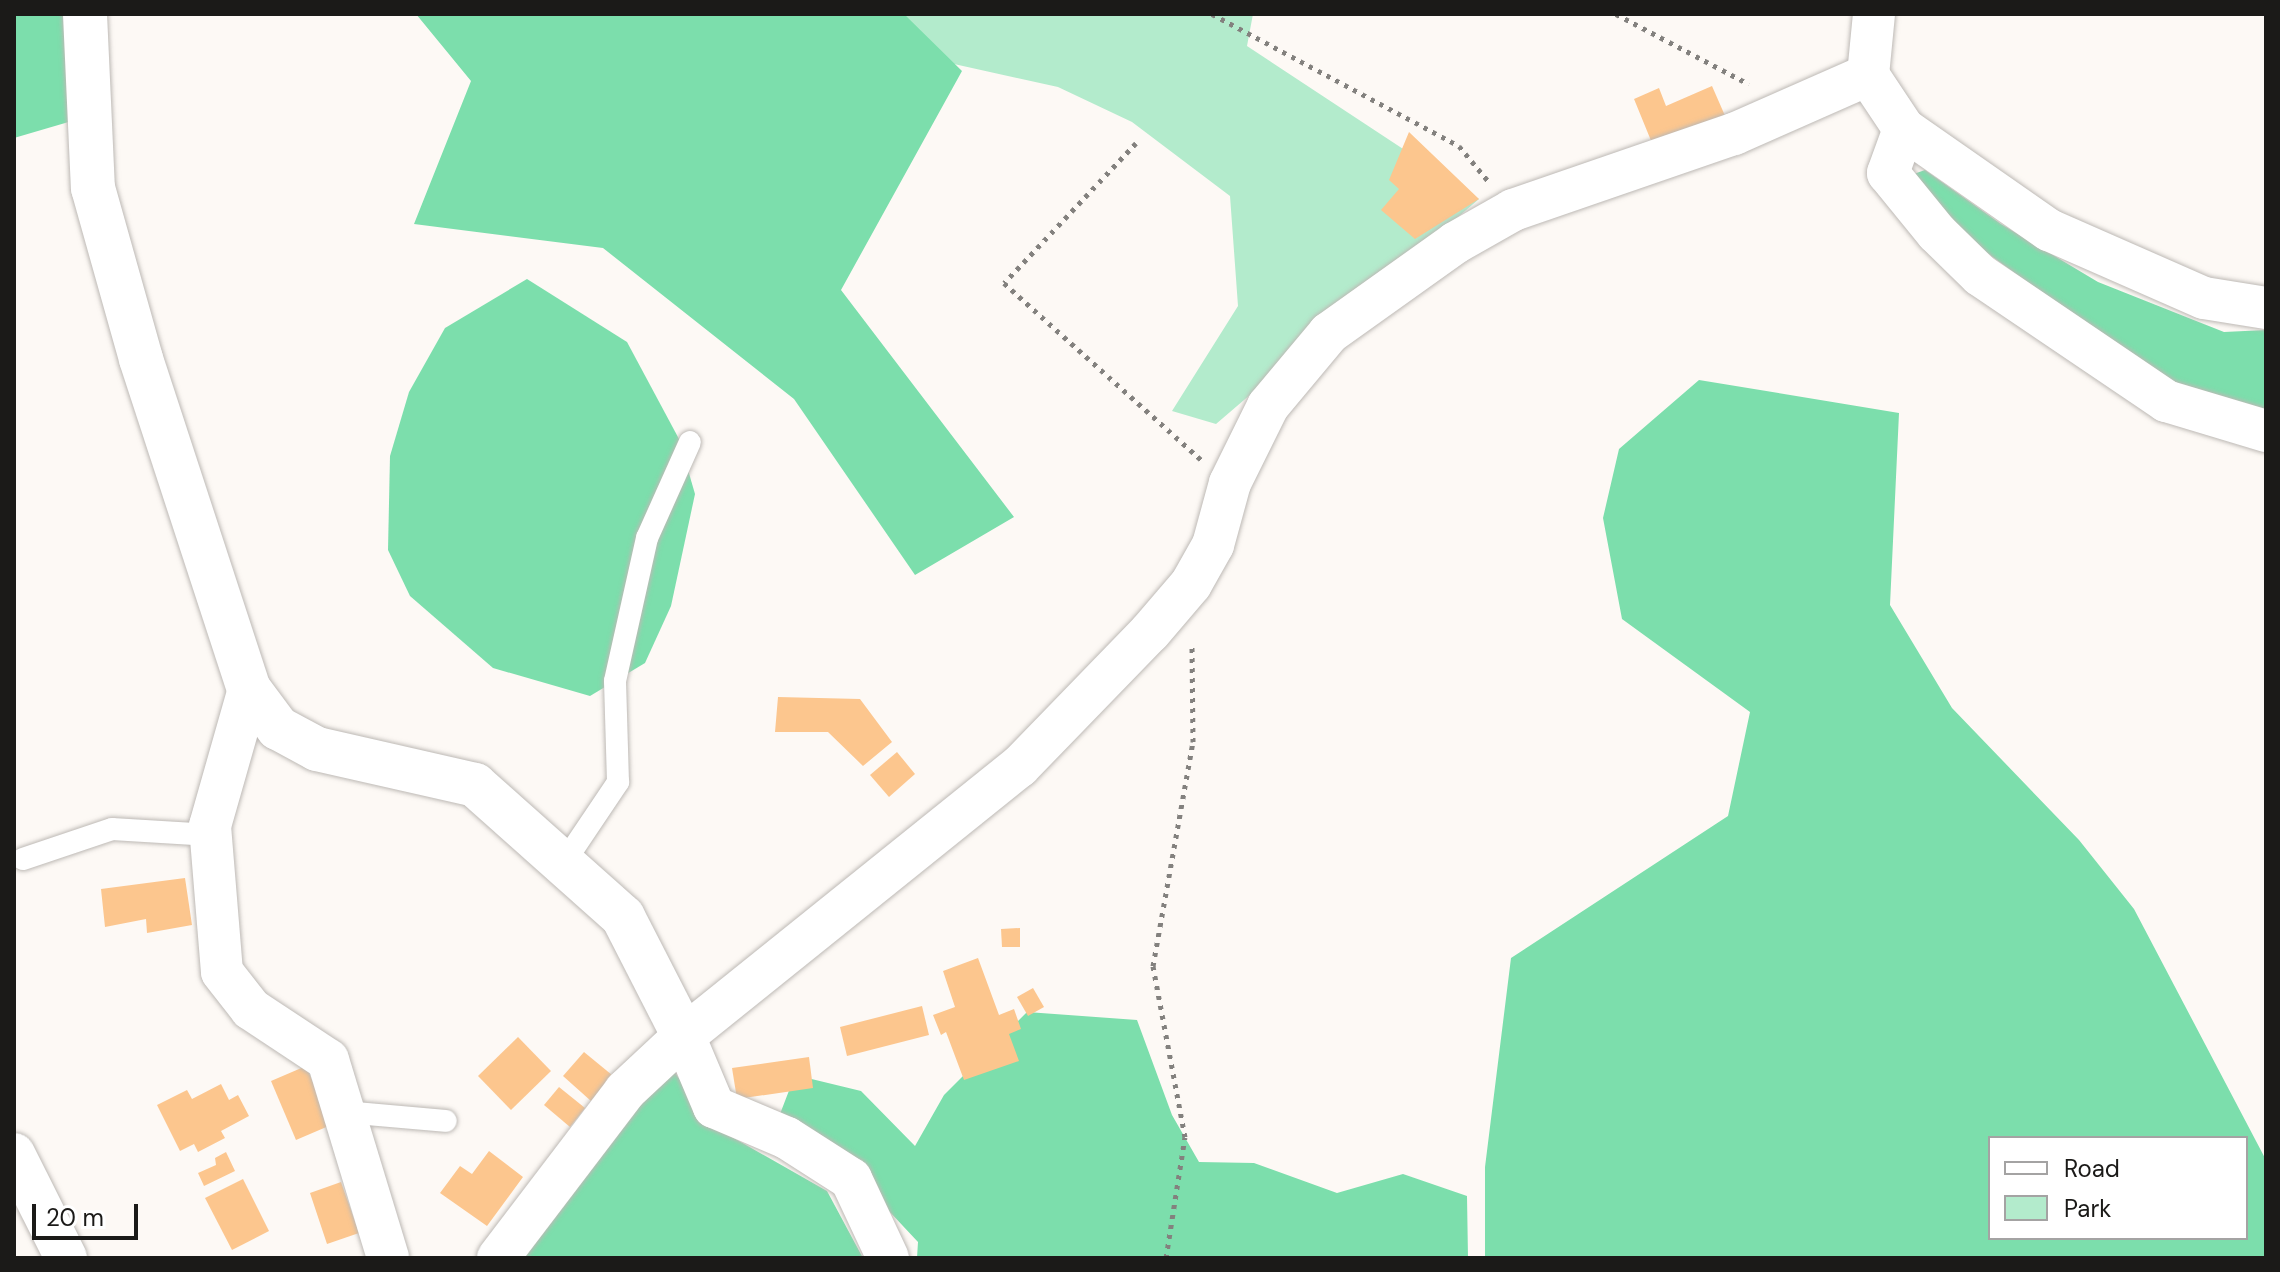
<!DOCTYPE html>
<html>
<head>
<meta charset="utf-8">
<style>
  body { margin:0 }
  #map { position:relative; width:2280px; height:1272px; overflow:hidden; background:#fdf9f5; font-family:"DM Sans",sans-serif }
  div>[style] { position:absolute }
  [style*='--x'] { left:calc(var(--x)*1px); top:calc(var(--y)*1px); width:calc(var(--w)*1px); rotate:calc(var(--a)*1deg) }
  .green>* { inset:0; background:#b3ebcc }
  .forest>* { inset:0; background:#7cdeac }
  .building>* { inset:0; background:#fcc68e }
  .path>* { height:5px; margin-top:-2.5px; transform-origin:0; background:repeating-linear-gradient(90deg,#83817e 0 4px,transparent 0 10px) }
  .roads { filter:drop-shadow(0 0 2px #bdb9b5) drop-shadow(0 0 2px #bdb9b5) }
  .lane>* { height:22px; margin:-11px; padding:0 11px; transform-origin:11px; border-radius:11px; background:#fff }
  .street>* { height:42px; margin:-21px; padding:0 21px; transform-origin:21px; border-radius:21px; background:#fff }
  .secondary>* { height:44px; margin:-22px; padding:0 22px; transform-origin:22px; border-radius:22px; background:#fff }
  span { translate:-50% -50%; white-space:nowrap; text-align:center; line-height:1.15; -webkit-text-stroke:6px #fff; paint-order:stroke }
  .frame { position:absolute; inset:0; border:16px solid #1b1a18; pointer-events:none }
  .legend { position:absolute; left:1988px; top:1136px; width:260px; height:104px; box-sizing:border-box; background:#fff; border:2px solid #a4a3a3; margin:0; padding:10px 14px; list-style:none; font-size:24px; color:#1b1a18 }
  .legend li { display:flex; align-items:center; gap:16px; height:40px }
  .legend b { width:40px; border:2px solid #a4a3a3 }
  .scale { position:absolute; left:32px; top:1204px; width:106px; height:36px; box-sizing:border-box; border:4px solid #1b1a18; border-top:0; padding-left:10px; font-size:24px; line-height:28px; white-space:nowrap; color:#1b1a18; -webkit-text-stroke:6px #fff; paint-order:stroke }
</style>
</head>
<body>
<div id="map">
  <div class="green">
    <i style="clip-path:polygon(900px 14px,1253px 14px,1247px 46px,1479px 199px,1216px 424px,1172px 411px,1238px 306px,1230px 196px,1132px 122px,1058px 87px,954px 64px)"></i>
  </div>
  <div class="forest">
    <i style="clip-path:polygon(14px 14px,79px 14px,89px 116px,14px 138px)"></i>
    <i style="clip-path:polygon(416px 14px,904px 14px,962px 71px,841px 290px,1014px 517px,915px 575px,794px 399px,603px 248px,414px 224px,471px 81px)"></i>
    <i style="clip-path:polygon(1925px 170px,2001px 224px,2098px 282px,2224px 332px,2266px 330px,2266px 418px,2165px 382px,1979px 247px,1911px 175px)"></i>
    <i style="clip-path:polygon(527px 279px,627px 342px,679px 439px,695px 494px,671px 606px,645px 663px,590px 696px,493px 668px,410px 596px,388px 550px,390px 456px,409px 392px,445px 328px)"></i>
    <i style="clip-path:polygon(evenodd,1699px 380px,1899px 413px,1890px 605px,1952px 708px,2079px 840px,2134px 909px,2266px 1160px,2266px 1258px,1485px 1258px,1485px 1167px,1511px 958px,1728px 816px,1750px 712px,1622px 619px,1603px 518px,1619px 449px,1699px 380px,2246px 1138px,2246px 1238px,1990px 1238px,1990px 1138px,2246px 1138px)"></i>
    <i style="clip-path:polygon(1027px 1012px,1137px 1020px,1172px 1115px,1199px 1162px,1254px 1163px,1337px 1193px,1403px 1174px,1467px 1196px,1468px 1258px,917px 1258px,918px 1242px,872px 1193px,780px 1114px,795px 1075px,861px 1091px,915px 1146px,944px 1095px)"></i>
    <i style="clip-path:polygon(668px 1064px,718px 1129px,827px 1191px,863px 1258px,516px 1258px)"></i>
  </div>
  <div class="building">
    <i style="clip-path:polygon(1712px 86px,1726px 118px,1654px 148px,1634px 99px,1659px 88px,1666px 106px)"></i>
    <i style="clip-path:polygon(1409px 132px,1479px 199px,1415px 239px,1381px 210px,1399px 189px,1389px 180px)"></i>
    <i style="clip-path:polygon(778px 697px,860px 699px,892px 742px,863px 766px,828px 732px,775px 732px)"></i>
    <i style="clip-path:polygon(897px 752px,915px 774px,889px 797px,870px 775px)"></i>
    <i style="clip-path:polygon(185px 878px,192px 925px,147px 933px,146px 919px,105px 927px,101px 889px)"></i>
    <i style="clip-path:polygon(1020px 928px,1020px 947px,1002px 947px,1001px 929px)"></i>
    <i style="clip-path:polygon(978px 958px,999px 1015px,1014px 1009px,1021px 1029px,1009px 1034px,1019px 1061px,964px 1080px,946px 1032px,941px 1035px,933px 1015px,955px 1007px,943px 971px)"></i>
    <i style="clip-path:polygon(1033px 988px,1044px 1007px,1028px 1016px,1017px 997px)"></i>
    <i style="clip-path:polygon(922px 1006px,929px 1035px,847px 1056px,840px 1027px)"></i>
    <i style="clip-path:polygon(518px 1037px,551px 1071px,511px 1110px,478px 1076px)"></i>
    <i style="clip-path:polygon(584px 1052px,612px 1075px,591px 1101px,563px 1076px)"></i>
    <i style="clip-path:polygon(809px 1057px,813px 1088px,737px 1099px,732px 1068px)"></i>
    <i style="clip-path:polygon(306px 1066px,331px 1125px,296px 1140px,271px 1081px)"></i>
    <i style="clip-path:polygon(221px 1084px,229px 1100px,238px 1095px,249px 1116px,221px 1131px,225px 1138px,198px 1152px,194px 1144px,180px 1151px,157px 1105px,187px 1090px,192px 1099px)"></i>
    <i style="clip-path:polygon(559px 1087px,585px 1108px,570px 1127px,544px 1105px)"></i>
    <i style="clip-path:polygon(489px 1151px,523px 1177px,487px 1226px,440px 1193px,460px 1166px,472px 1174px)"></i>
    <i style="clip-path:polygon(226px 1152px,235px 1171px,204px 1186px,198px 1173px,216px 1165px,215px 1158px)"></i>
    <i style="clip-path:polygon(243px 1179px,269px 1231px,232px 1250px,205px 1198px)"></i>
    <i style="clip-path:polygon(341px 1182px,359px 1233px,327px 1244px,310px 1193px)"></i>
  </div>
  <div class="path">
    <i style="--x:1212;--y:14;--w:280;--a:28.1"></i>
    <i style="--x:1459;--y:146;--w:47;--a:50.2"></i>
    <i style="--x:1616;--y:14;--w:150;--a:27.8"></i>
    <i style="--x:1136;--y:143;--w:192;--a:133.3"></i>
    <i style="--x:1004;--y:283;--w:265;--a:41.9"></i>
    <i style="--x:1166;--y:1258;--w:122;--a:-81.1"></i>
    <i style="--x:1185;--y:1137;--w:174;--a:-100.6"></i>
    <i style="--x:1153;--y:966;--w:228;--a:-79.9"></i>
    <i style="--x:1193;--y:742;--w:97;--a:-90.6"></i>
  </div>
  <div class="roads">
    <div class="lane">
      <i style="--x:23;--y:859;--w:94;--a:-18.6"></i>
      <i style="--x:112;--y:829;--w:99;--a:3.5"></i>
      <i style="--x:563;--y:864;--w:99;--a:-56.1"></i>
      <i style="--x:618;--y:782;--w:101;--a:-91.7"></i>
      <i style="--x:615;--y:681;--w:147;--a:-77.4"></i>
      <i style="--x:647;--y:538;--w:105;--a:-65.9"></i>
      <i style="--x:344;--y:1112;--w:102;--a:5"></i>
    </div>
    <div class="street">
      <i style="--x:1874;--y:14;--w:61;--a:95.6"></i>
      <i style="--x:1868;--y:75;--w:65;--a:56.3"></i>
      <i style="--x:1904;--y:129;--w:177;--a:34.9"></i>
      <i style="--x:2049;--y:230;--w:169;--a:23.7"></i>
      <i style="--x:2204;--y:298;--w:63;--a:9.2"></i>
      <i style="--x:1904;--y:129;--w:47;--a:110"></i>
      <i style="--x:1888;--y:173;--w:77;--a:50.8"></i>
      <i style="--x:1937;--y:233;--w:60;--a:44.3"></i>
      <i style="--x:1980;--y:275;--w:225;--a:34.1"></i>
      <i style="--x:2166;--y:401;--w:104;--a:16.7"></i>
      <i style="--x:249;--y:689;--w:142;--a:105.9"></i>
      <i style="--x:210;--y:826;--w:146;--a:85.3"></i>
      <i style="--x:222;--y:972;--w:47;--a:51.9"></i>
      <i style="--x:251;--y:1009;--w:92;--a:33.5"></i>
      <i style="--x:328;--y:1060;--w:207;--a:73.1"></i>
      <i style="--x:684;--y:1036;--w:77;--a:67.1"></i>
      <i style="--x:714;--y:1107;--w:79;--a:23"></i>
      <i style="--x:787;--y:1138;--w:76;--a:32.6"></i>
      <i style="--x:851;--y:1179;--w:87;--a:64.9"></i>
      <i style="--x:14;--y:1154;--w:116;--a:63.4"></i>
      <i style="--x:498;--y:1258;--w:210;--a:-52.7"></i>
      <i style="--x:625;--y:1091;--w:81;--a:-43"></i>
      <i style="--x:684;--y:1036;--w:430;--a:-38.8"></i>
      <i style="--x:1019;--y:767;--w:188;--a:-45.9"></i>
      <i style="--x:1150;--y:632;--w:63;--a:-49.5"></i>
      <i style="--x:1191;--y:584;--w:45;--a:-60.6"></i>
      <i style="--x:1213;--y:545;--w:64;--a:-74.7"></i>
      <i style="--x:1230;--y:483;--w:86;--a:-63.7"></i>
      <i style="--x:1268;--y:406;--w:95;--a:-50.1"></i>
      <i style="--x:1329;--y:333;--w:155;--a:-35.5"></i>
      <i style="--x:1455;--y:243;--w:67;--a:-29.6"></i>
      <i style="--x:1513;--y:210;--w:234;--a:-19"></i>
      <i style="--x:1734;--y:134;--w:146;--a:-23.8"></i>
    </div>
    <div class="secondary">
      <i style="--x:85;--y:14;--w:174;--a:87.4"></i>
      <i style="--x:93;--y:188;--w:178;--a:74.3"></i>
      <i style="--x:141;--y:359;--w:347;--a:71.9"></i>
      <i style="--x:249;--y:689;--w:49;--a:53.4"></i>
      <i style="--x:278;--y:728;--w:44;--a:28.3"></i>
      <i style="--x:317;--y:749;--w:162;--a:12.8"></i>
      <i style="--x:475;--y:785;--w:198;--a:41.7"></i>
      <i style="--x:623;--y:917;--w:134;--a:62.9"></i>
    </div>
  </div>
  <div class="frame"></div>
  <ul class="legend">
  <li><b style="height:10px;background:#fff"></b>Road</li>
  <li><b style="height:22px;background:#b3ebcc"></b>Park</li>
  </ul>
  <div class="scale">20 m</div>
</div>
</body>
</html>
